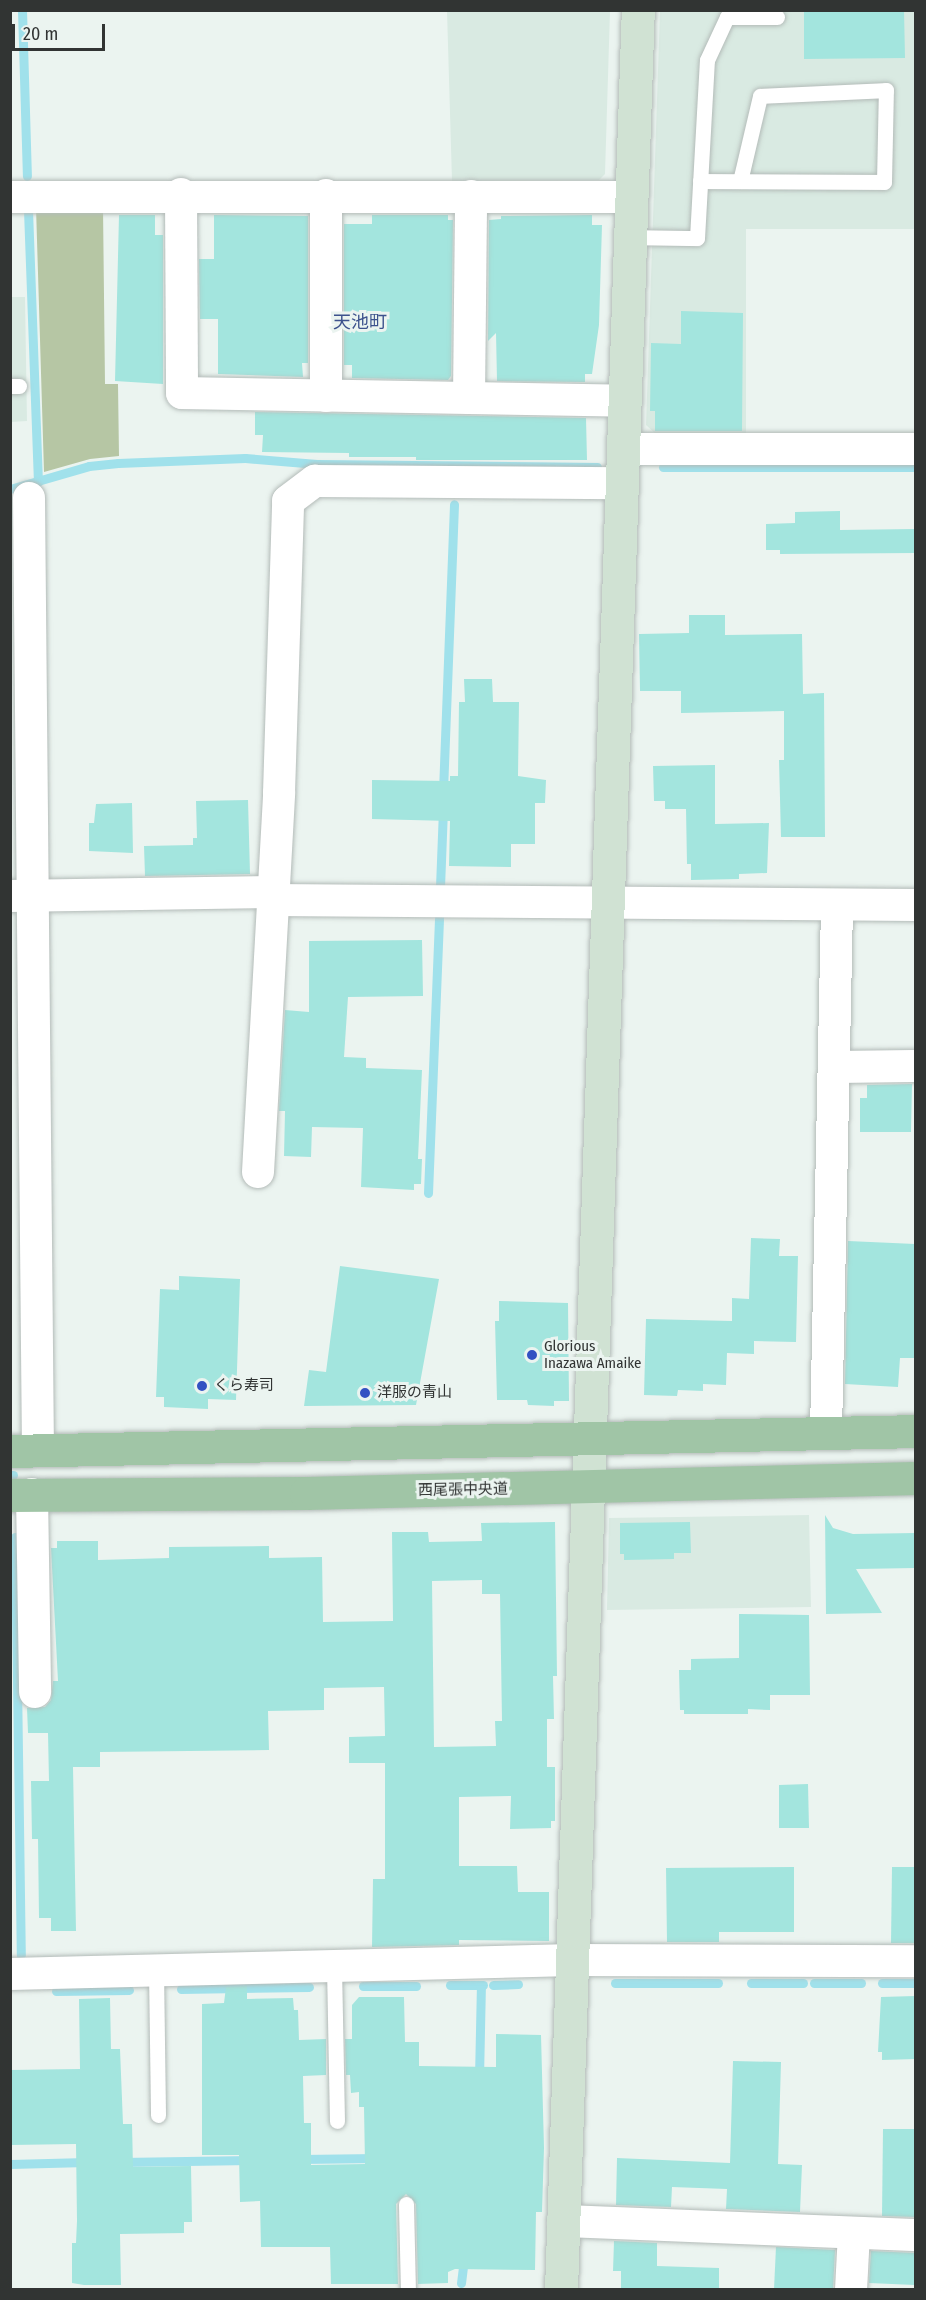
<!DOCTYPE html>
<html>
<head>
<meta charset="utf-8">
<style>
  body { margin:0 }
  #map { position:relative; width:926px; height:2300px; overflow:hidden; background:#ebf4f0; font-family:"Fira Sans Condensed","Noto Sans JP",sans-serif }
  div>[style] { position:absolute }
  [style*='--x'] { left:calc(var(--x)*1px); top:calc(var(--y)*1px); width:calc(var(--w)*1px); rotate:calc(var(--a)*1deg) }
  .built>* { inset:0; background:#d9eae2 }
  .green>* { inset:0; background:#b6c6a4 }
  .stream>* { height:9px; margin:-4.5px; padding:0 4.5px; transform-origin:4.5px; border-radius:4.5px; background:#a0e1eb }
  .building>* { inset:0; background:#a3e5de }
  .roads { filter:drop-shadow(0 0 2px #b3bbb8) drop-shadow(0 0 2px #b3bbb8) }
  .lane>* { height:15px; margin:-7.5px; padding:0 7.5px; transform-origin:7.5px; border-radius:7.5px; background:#fff }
  .street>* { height:32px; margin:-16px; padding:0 16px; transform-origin:16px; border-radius:16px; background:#fff }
  .secondary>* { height:33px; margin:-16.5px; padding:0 16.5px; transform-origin:16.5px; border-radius:16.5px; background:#d0e2d3 }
  .primary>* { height:33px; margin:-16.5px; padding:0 16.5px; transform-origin:16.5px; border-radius:16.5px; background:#a0c5a6 }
  .dots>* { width:16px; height:16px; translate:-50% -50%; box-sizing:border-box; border:3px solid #ebf4f0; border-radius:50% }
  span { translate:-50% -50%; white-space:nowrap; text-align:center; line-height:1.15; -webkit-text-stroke:6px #ebf4f0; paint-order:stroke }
  .poi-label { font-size:15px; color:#313433 }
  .left { translate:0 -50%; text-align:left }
  .street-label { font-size:15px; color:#313433 }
  .quarter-label { font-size:18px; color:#3d528d }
  .frame { position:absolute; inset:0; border:12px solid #313433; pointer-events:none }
  .scale { position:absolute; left:12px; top:24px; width:93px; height:27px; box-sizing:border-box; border:3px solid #313433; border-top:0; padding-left:8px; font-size:18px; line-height:21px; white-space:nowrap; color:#313433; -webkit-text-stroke:4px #ebf4f0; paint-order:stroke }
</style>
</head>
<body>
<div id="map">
  <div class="built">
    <i style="clip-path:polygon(447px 11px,610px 11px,605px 174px,599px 180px,452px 181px)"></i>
    <i style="clip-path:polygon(660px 11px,915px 11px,915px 229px,746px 229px,746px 436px,657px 435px,646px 425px)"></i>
    <i style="clip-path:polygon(10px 297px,25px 297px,27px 421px,11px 422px)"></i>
    <i style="clip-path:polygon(809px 1515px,811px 1607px,607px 1610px,609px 1518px)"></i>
  </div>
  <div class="green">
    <i style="clip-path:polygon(36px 207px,103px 207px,105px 384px,118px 384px,119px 456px,90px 459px,44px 472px)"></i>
  </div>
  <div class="stream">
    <i style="--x:22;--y:10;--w:166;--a:88.3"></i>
    <i style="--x:28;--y:210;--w:272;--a:87.9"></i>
    <i style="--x:663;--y:467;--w:253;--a:0"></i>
    <i style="--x:10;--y:489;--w:82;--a:-16.2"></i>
    <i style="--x:89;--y:466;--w:29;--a:-6"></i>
    <i style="--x:118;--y:463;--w:127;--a:-2.3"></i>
    <i style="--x:245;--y:458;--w:72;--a:4.8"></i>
    <i style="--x:317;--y:464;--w:280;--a:0.6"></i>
    <i style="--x:443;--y:791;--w:287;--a:-87.8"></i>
    <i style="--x:440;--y:887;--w:79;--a:-87.8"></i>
    <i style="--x:428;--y:1193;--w:278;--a:-87.7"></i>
    <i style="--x:10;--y:1475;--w:3;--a:0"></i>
    <i style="--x:15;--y:1537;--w:418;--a:89.2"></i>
    <i style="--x:615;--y:1983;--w:103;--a:0"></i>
    <i style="--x:751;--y:1983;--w:52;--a:0"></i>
    <i style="--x:814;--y:1983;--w:47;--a:0"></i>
    <i style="--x:882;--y:1983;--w:34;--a:0"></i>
    <i style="--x:450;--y:1985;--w:33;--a:0"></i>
    <i style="--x:493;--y:1985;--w:25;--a:-2"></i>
    <i style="--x:363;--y:1986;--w:53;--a:0"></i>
    <i style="--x:181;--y:1989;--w:128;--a:-0.9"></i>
    <i style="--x:56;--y:1991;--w:73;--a:-0.8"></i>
    <i style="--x:479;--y:2078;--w:93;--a:-88.8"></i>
    <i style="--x:301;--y:2159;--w:76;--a:-0.8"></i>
    <i style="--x:121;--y:2162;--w:130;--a:-0.9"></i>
    <i style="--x:10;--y:2164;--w:76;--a:-1.5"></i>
    <i style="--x:461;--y:2283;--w:25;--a:-83"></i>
  </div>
  <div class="building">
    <i style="clip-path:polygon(804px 10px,904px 10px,905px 58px,804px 59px)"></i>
    <i style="clip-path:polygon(119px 215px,155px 215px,155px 235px,163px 235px,163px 384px,115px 381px)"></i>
    <i style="clip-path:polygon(214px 215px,308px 216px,308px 363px,302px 363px,303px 377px,218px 374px,218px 319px,200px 319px,199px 259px,214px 259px)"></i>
    <i style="clip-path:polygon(372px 215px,448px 215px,448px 220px,453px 220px,451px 376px,448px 380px,352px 378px,352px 365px,344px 365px,344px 224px,372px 224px)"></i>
    <i style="clip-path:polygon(592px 215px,592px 225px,602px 225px,599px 325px,592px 374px,585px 374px,585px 382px,497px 381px,496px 333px,488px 341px,489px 220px,501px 219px,501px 216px)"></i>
    <i style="clip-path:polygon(681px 311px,743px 313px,742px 431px,655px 431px,655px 411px,650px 411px,651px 343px,681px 344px)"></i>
    <i style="clip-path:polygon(255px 412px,586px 418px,587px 460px,416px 460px,416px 457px,349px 457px,349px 453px,262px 452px,263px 435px,255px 435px)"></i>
    <i style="clip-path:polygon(840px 511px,840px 530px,915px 529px,915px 553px,780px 554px,780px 550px,766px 550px,766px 524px,795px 523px,795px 512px)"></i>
    <i style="clip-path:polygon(689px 615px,725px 615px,725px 635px,802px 634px,803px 694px,824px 693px,825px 837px,781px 837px,779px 760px,784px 760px,784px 711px,681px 713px,681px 691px,640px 691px,639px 634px,689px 633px)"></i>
    <i style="clip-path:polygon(464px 679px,492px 679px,493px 702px,519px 702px,518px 776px,546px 780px,545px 803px,535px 803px,535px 844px,511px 844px,511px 867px,449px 866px,450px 821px,372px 819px,372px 780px,450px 781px,450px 776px,458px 776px,459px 702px,465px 702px)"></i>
    <i style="clip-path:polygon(715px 765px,715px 824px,769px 823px,767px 873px,739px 874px,739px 879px,691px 880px,691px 864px,687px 864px,686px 809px,665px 809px,665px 801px,654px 801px,653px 766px)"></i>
    <i style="clip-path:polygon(248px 800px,250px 874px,145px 876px,144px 846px,193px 845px,193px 838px,197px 838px,196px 801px)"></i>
    <i style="clip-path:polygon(132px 803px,133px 853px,89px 851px,89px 823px,94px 823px,96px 804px)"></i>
    <i style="clip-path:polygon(422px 940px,423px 996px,348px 997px,344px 1057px,366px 1058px,366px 1068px,422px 1070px,418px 1159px,422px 1159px,421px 1184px,414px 1184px,414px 1190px,361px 1187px,363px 1128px,312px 1127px,311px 1157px,284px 1156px,285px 1111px,279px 1111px,285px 1010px,309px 1012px,309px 941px)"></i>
    <i style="clip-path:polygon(912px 1084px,911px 1132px,860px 1132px,860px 1098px,867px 1098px,867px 1085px)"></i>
    <i style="clip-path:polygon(751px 1238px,780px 1239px,779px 1256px,798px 1256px,796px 1342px,754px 1341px,754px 1354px,727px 1353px,726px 1385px,703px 1384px,703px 1391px,678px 1390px,677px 1396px,644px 1395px,646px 1319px,732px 1321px,732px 1298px,749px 1299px)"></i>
    <i style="clip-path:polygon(848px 1241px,915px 1244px,915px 1358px,900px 1358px,898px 1387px,845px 1384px)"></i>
    <i style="clip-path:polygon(340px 1266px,439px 1279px,416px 1405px,304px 1406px,309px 1370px,326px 1372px)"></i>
    <i style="clip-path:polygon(179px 1276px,240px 1279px,236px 1400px,208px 1399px,208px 1409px,164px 1407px,164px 1397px,156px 1397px,160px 1289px,179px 1290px)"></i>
    <i style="clip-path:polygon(499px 1301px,568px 1303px,569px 1401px,554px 1401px,554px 1406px,528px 1405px,527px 1400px,497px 1400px,495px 1321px,499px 1321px)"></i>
    <i style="clip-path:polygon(825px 1515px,833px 1528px,853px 1534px,915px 1533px,915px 1568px,856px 1569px,882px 1613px,826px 1614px)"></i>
    <i style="clip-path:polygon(evenodd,555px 1522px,557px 1676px,553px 1676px,554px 1719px,547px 1719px,547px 1767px,555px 1767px,555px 1821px,551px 1821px,551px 1828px,510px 1829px,511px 1796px,459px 1797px,459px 1866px,517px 1866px,518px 1892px,549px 1892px,549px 1941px,459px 1940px,459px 1945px,372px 1947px,373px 1879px,385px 1879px,385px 1763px,349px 1763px,349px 1737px,385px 1736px,384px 1687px,324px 1688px,324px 1710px,268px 1711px,269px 1750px,100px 1752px,100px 1767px,73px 1767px,76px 1931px,51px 1931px,51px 1918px,39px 1918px,38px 1839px,32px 1839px,31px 1781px,49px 1781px,48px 1733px,28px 1733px,27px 1708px,45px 1707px,51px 1700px,53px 1681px,58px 1681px,51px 1548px,57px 1548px,57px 1541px,98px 1541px,98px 1560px,169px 1558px,169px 1547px,269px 1546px,269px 1558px,322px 1557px,323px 1622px,393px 1621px,392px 1532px,428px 1532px,429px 1542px,482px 1541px,481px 1523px,555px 1522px,482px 1580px,482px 1594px,500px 1594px,502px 1721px,495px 1721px,496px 1746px,434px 1747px,432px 1581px,482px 1580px)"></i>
    <i style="clip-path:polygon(690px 1522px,691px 1553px,674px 1553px,674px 1559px,624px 1560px,624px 1554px,620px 1554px,620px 1523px)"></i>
    <i style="clip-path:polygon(739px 1614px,809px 1615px,810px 1695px,770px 1695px,770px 1710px,748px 1709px,748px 1714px,684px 1714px,684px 1710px,680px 1710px,679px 1670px,691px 1670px,691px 1659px,739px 1658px)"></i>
    <i style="clip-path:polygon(808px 1784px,809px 1828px,779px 1828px,779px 1785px)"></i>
    <i style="clip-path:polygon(794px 1867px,794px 1932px,719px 1932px,719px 1942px,667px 1942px,666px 1868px)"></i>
    <i style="clip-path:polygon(892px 1867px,915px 1867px,915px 1943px,891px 1943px)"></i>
    <i style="clip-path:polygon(247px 1986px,247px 1999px,293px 1998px,294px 2010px,298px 2010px,299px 2040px,326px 2039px,326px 2075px,303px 2076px,304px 2123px,311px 2123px,311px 2165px,365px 2164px,364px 2107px,359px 2107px,359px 2092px,351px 2093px,350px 2075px,346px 2075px,345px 2039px,352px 2039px,352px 2005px,359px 1997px,404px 1997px,405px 2042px,419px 2042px,419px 2066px,496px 2067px,496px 2034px,541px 2035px,544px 2148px,542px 2212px,536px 2212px,535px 2270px,455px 2269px,448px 2272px,448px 2283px,418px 2284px,416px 2204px,406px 2194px,396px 2204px,398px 2284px,331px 2284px,330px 2247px,261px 2247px,260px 2201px,240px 2202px,239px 2155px,202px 2155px,202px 2004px,224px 2003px,226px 1987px)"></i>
    <i style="clip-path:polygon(915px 1996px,915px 2059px,882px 2060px,882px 2052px,878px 2052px,881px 1997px)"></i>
    <i style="clip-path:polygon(110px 1998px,111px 2049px,120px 2049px,123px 2124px,132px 2124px,133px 2167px,191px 2166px,192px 2222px,184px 2222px,184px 2233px,120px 2234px,121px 2285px,84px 2285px,72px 2283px,72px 2243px,76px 2243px,77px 2221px,76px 2144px,10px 2145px,10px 2070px,80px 2069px,79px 1999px)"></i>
    <i style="clip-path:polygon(733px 2061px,781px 2062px,778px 2164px,802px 2165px,800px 2212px,726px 2209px,727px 2189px,672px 2187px,671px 2207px,616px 2205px,617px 2158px,730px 2163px)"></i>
    <i style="clip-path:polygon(883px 2129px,915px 2129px,915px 2217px,882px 2216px)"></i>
    <i style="clip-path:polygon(614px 2241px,657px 2243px,657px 2266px,719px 2268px,719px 2289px,621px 2289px,621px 2271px,613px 2271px)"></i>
    <i style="clip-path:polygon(776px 2247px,835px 2250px,833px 2289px,774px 2289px)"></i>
    <i style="clip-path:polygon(871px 2251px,915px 2253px,915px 2285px,869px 2283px)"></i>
  </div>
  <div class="roads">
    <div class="lane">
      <i style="--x:700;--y:181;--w:184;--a:0.3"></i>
      <i style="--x:884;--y:182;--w:92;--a:-88.8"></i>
      <i style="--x:886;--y:90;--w:126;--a:177.3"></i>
      <i style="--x:760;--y:96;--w:87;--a:103.2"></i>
      <i style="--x:630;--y:237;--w:67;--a:0.9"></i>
      <i style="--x:697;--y:238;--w:178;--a:-86.8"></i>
      <i style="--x:707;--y:60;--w:47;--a:-65.1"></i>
      <i style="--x:727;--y:17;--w:50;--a:0"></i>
      <i style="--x:10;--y:386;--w:9;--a:0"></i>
      <i style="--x:334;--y:1966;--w:155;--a:88.9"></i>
      <i style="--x:156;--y:1970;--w:145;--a:89.2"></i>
      <i style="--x:406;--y:2204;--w:86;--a:88.7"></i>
    </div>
    <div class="street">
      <i style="--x:181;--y:194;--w:199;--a:89.7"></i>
      <i style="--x:182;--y:393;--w:443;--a:1"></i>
      <i style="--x:10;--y:197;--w:622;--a:0"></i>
      <i style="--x:326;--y:396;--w:201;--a:-90"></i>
      <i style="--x:469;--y:398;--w:202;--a:-89.4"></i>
      <i style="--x:623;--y:449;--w:293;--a:0"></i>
      <i style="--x:29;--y:498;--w:952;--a:89.46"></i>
      <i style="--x:10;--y:896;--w:261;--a:-0.9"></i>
      <i style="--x:271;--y:900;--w:645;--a:0.44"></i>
      <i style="--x:834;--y:1067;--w:82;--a:-0.7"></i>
      <i style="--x:258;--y:1172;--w:380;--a:-86.8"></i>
      <i style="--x:279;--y:793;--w:292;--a:-88.2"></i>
      <i style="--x:288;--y:501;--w:34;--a:-37"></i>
      <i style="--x:315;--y:481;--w:307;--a:0.4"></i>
      <i style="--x:826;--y:1432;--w:527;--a:-88.8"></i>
      <i style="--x:32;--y:1494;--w:198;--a:89.1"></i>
      <i style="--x:10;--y:1974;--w:563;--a:-1.42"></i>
      <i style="--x:573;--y:1960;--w:343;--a:0.2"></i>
      <i style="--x:563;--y:2221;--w:353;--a:2.3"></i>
      <i style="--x:851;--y:2290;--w:57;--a:-87"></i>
    </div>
    <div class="secondary">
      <i style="--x:561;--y:2290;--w:2281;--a:-88.07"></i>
    </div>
    <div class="primary">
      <i style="--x:10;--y:1451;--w:906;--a:-1.26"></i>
      <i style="--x:10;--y:1495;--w:296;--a:-0.4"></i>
      <i style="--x:306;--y:1493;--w:610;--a:-1.41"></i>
    </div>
  </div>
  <div class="dots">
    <i style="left:532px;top:1355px;background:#3351c2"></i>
    <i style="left:202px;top:1386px;background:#3351c2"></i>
    <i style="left:365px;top:1393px;background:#3351c2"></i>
  </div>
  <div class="poi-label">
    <span class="left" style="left:544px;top:1355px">Glorious<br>Inazawa Amaike</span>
    <span class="left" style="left:214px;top:1386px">くら寿司</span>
    <span class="left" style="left:377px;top:1393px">洋服の青山</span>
  </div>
  <div class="street-label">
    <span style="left:463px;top:1490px;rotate:-1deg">西尾張中央道</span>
  </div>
  <div class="quarter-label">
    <span style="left:360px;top:322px">天池町</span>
  </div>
  <div class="frame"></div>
  <div class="scale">20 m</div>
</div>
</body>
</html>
